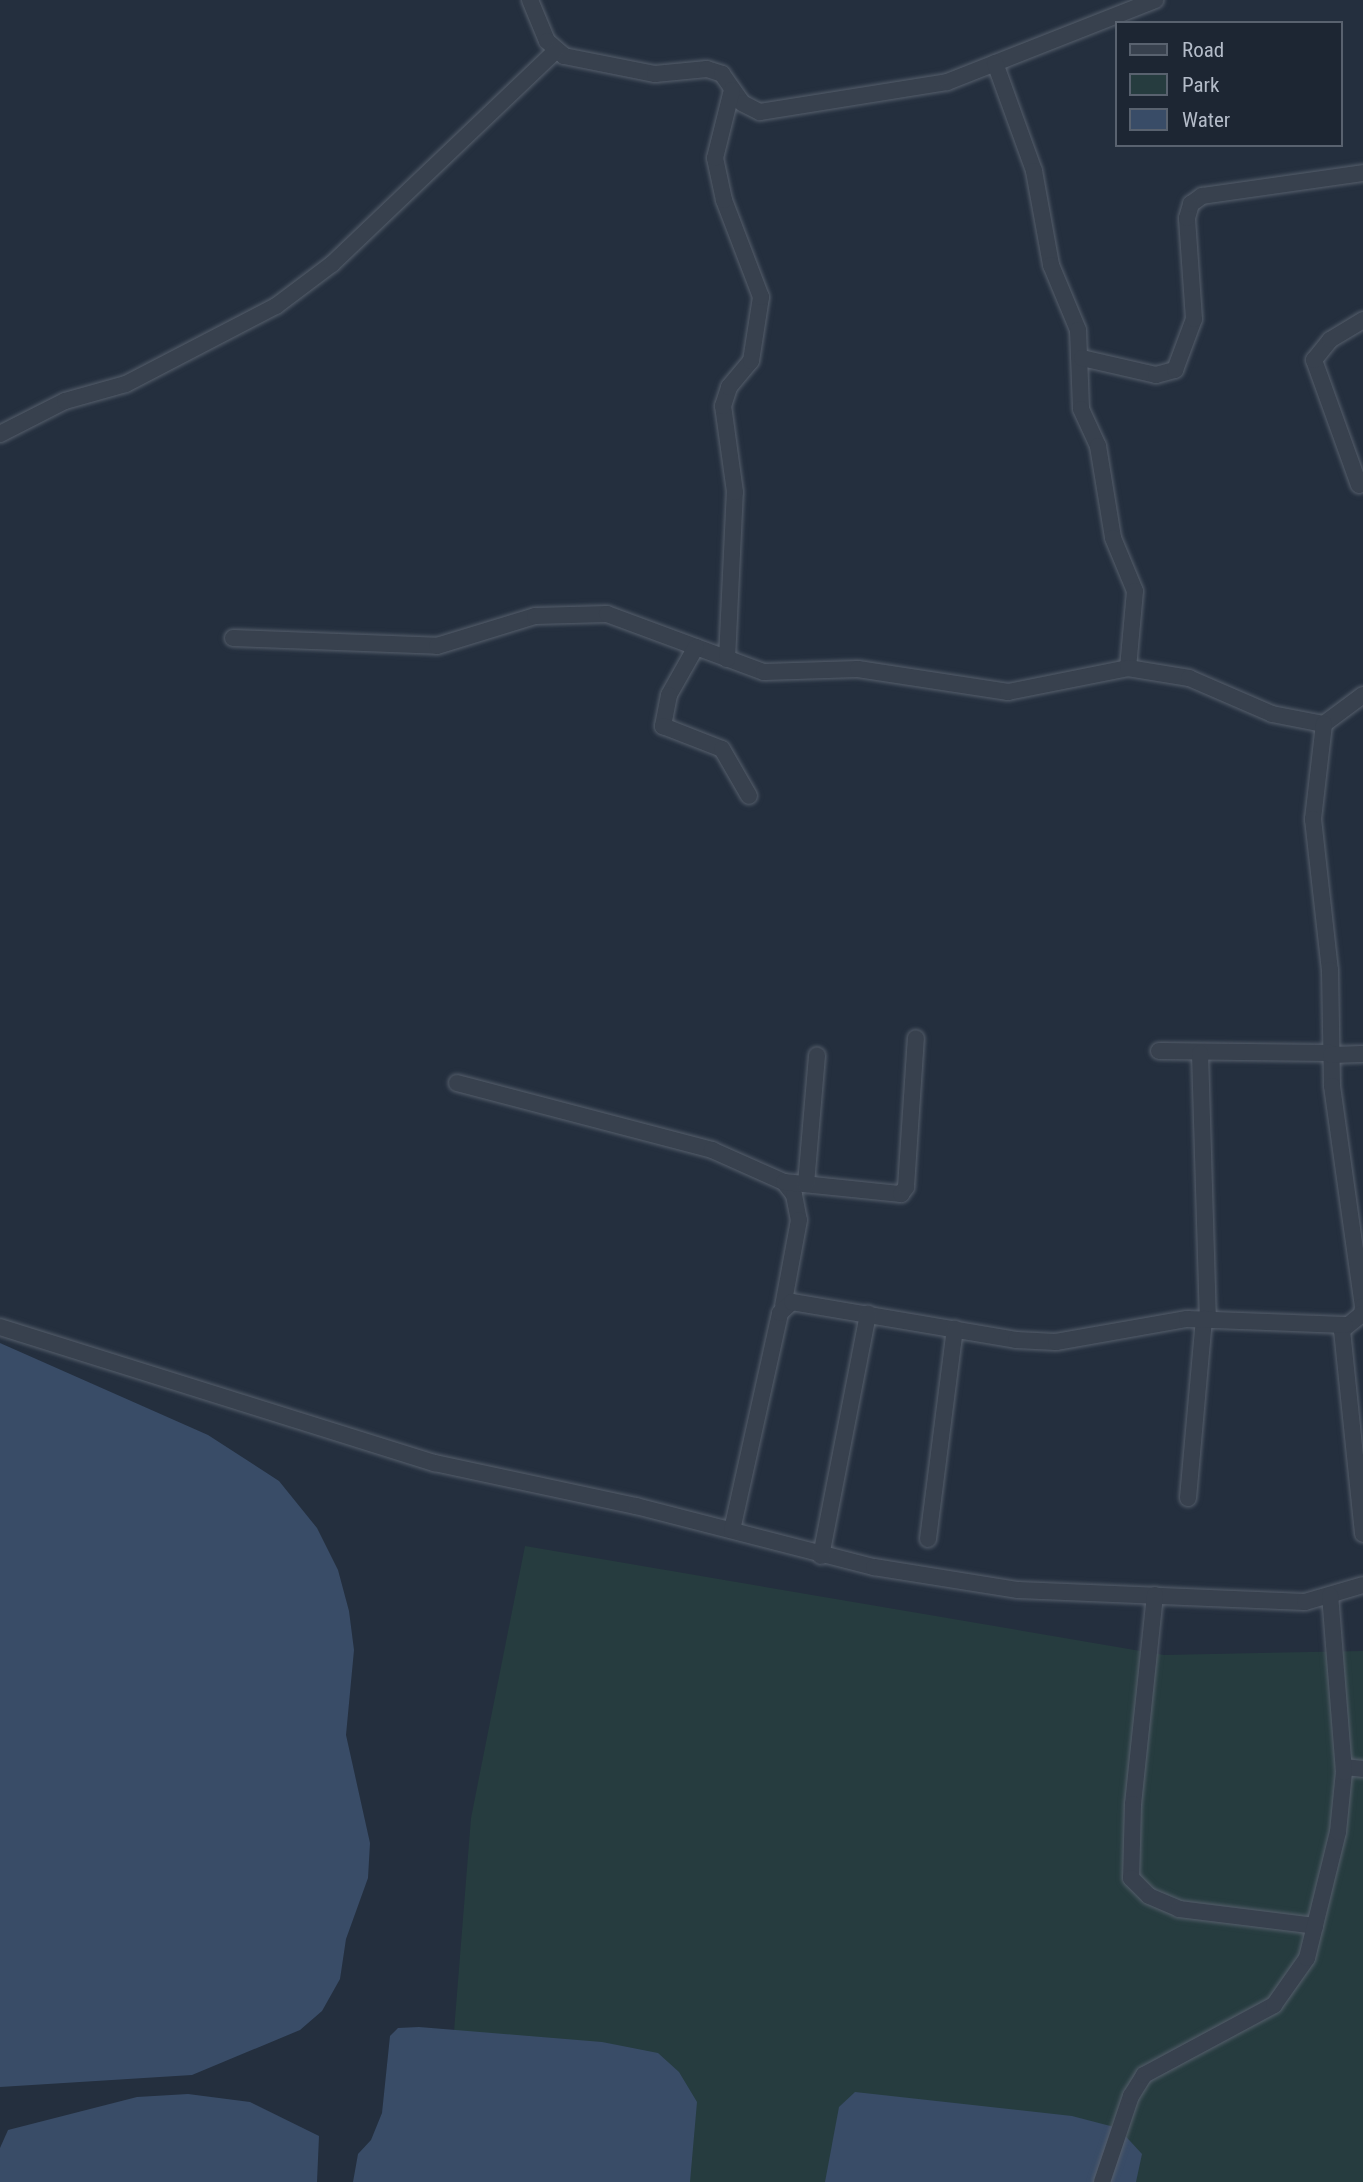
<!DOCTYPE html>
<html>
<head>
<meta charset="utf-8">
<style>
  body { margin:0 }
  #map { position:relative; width:1363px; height:2182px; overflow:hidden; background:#242f3e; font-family:"Roboto Condensed",sans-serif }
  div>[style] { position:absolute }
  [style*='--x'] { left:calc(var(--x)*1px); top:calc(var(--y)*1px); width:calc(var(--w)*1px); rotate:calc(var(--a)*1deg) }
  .green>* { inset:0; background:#263c3f }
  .water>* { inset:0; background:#394c67 }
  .roads { filter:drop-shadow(0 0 2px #565f6c) drop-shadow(0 0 2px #565f6c) }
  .minor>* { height:16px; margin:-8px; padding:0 8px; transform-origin:8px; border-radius:8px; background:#38414e }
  span { translate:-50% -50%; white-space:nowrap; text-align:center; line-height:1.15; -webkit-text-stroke:7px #1d2633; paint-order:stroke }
  .legend { position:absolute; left:1115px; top:21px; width:228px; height:126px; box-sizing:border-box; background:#1d2633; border:2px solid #59626f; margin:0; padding:9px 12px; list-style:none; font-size:21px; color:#b4bcc9 }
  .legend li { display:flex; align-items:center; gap:14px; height:35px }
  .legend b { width:35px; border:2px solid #59626f }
</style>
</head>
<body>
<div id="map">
  <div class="green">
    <i style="clip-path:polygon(525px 1546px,1164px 1655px,1363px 1651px,1363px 2182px,442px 2182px,471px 1818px)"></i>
  </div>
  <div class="water">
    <i style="clip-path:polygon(0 1343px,208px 1435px,279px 1481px,317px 1528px,338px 1570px,349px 1611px,354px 1650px,346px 1735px,370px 1843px,368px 1878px,346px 1939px,340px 1979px,322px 2011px,300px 2030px,192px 2075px,0 2087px)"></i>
    <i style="clip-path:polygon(419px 2027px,602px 2042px,658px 2053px,679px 2072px,697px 2102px,690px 2182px,353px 2182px,358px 2154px,371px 2140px,382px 2113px,390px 2036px,398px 2028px)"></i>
    <i style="clip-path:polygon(855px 2092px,1072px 2116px,1118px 2128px,1142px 2154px,1136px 2182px,825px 2182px,839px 2107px)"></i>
    <i style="clip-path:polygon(188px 2094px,250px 2102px,319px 2136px,317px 2182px,0 2182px,0 2148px,8px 2130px,137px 2097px)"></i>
  </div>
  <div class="roads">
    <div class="minor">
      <i style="--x:530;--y:0;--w:44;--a:67.5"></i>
      <i style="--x:547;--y:41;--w:23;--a:41"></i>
      <i style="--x:564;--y:56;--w:93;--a:11.2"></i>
      <i style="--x:655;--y:74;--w:52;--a:-5.5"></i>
      <i style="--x:707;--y:69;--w:16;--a:18"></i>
      <i style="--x:722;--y:74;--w:35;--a:55"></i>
      <i style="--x:742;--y:103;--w:20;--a:27"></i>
      <i style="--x:760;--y:112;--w:189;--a:-9.1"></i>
      <i style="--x:947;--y:82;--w:224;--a:-21.5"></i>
      <i style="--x:995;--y:63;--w:115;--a:70.1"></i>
      <i style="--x:1034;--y:171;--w:96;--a:79.7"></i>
      <i style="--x:1051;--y:265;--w:70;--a:67.4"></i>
      <i style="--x:1078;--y:330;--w:79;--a:87.8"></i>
      <i style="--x:1081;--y:409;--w:41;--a:65.3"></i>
      <i style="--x:1098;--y:446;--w:93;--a:80.7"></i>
      <i style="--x:1113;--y:538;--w:57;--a:67.5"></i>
      <i style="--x:1135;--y:591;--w:77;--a:95.2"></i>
      <i style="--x:1082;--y:358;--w:76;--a:12.9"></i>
      <i style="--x:1156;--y:375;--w:20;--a:-15"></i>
      <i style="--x:1175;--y:370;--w:54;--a:-69.6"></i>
      <i style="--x:1194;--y:319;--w:101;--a:-94"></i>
      <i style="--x:1187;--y:218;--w:15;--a:-74"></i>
      <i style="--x:1191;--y:204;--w:14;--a:-36"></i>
      <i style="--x:1202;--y:196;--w:163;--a:-8.1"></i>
      <i style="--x:0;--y:434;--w:73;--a:-26.9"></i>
      <i style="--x:65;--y:401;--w:63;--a:-15.6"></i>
      <i style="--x:126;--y:384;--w:169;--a:-27.5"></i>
      <i style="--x:276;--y:306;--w:70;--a:-36.9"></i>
      <i style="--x:332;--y:264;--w:308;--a:-43.6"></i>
      <i style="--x:1359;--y:485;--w:133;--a:-109.8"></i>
      <i style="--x:1314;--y:360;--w:26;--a:-51"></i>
      <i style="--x:1330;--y:340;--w:39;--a:-31"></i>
      <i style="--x:233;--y:638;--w:204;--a:2.2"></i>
      <i style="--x:437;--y:646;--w:102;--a:-17"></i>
      <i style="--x:535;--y:616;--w:72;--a:-1.6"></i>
      <i style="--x:607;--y:614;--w:167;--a:20.3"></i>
      <i style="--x:764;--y:672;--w:94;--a:-1.8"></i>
      <i style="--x:858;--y:669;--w:152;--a:8.7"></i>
      <i style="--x:1008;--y:692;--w:122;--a:-11.3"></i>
      <i style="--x:1128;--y:668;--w:62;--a:9.3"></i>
      <i style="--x:1189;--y:678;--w:90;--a:23.4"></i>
      <i style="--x:1272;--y:714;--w:53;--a:10.9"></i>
      <i style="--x:696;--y:647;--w:55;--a:119.4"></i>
      <i style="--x:669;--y:695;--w:32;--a:101"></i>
      <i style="--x:663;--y:726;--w:63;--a:21.3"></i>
      <i style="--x:722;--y:749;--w:54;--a:60.1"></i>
      <i style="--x:727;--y:659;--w:167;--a:-87.3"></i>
      <i style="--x:735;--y:492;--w:87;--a:-97.9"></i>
      <i style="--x:723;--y:406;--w:20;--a:-72"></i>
      <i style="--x:729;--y:387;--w:34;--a:-50"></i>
      <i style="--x:751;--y:361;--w:65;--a:-81.1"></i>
      <i style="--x:761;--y:297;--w:104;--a:-110.9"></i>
      <i style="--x:724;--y:200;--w:43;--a:-102.1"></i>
      <i style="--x:715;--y:158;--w:70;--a:-76"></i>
      <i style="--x:1363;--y:695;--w:49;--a:143.4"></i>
      <i style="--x:1324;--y:724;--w:96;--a:96.6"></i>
      <i style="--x:1313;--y:819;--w:152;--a:83.6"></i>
      <i style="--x:1330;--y:970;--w:116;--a:89"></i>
      <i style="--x:1332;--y:1086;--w:222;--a:82"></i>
      <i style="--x:1363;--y:1306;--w:8;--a:97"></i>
      <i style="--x:1362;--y:1314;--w:26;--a:141"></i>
      <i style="--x:1342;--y:1330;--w:205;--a:84.1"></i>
      <i style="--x:1159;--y:1051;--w:172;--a:0.7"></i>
      <i style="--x:1200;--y:1053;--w:266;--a:88.3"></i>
      <i style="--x:1331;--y:1055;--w:32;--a:-2"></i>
      <i style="--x:457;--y:1083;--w:264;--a:14.7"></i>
      <i style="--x:712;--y:1150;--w:79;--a:24"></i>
      <i style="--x:784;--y:1182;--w:16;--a:52"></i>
      <i style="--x:794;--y:1195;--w:25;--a:79"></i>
      <i style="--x:799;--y:1220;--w:87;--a:100.5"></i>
      <i style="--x:784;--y:1182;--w:118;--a:5.9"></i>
      <i style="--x:901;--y:1194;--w:9;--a:-54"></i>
      <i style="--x:906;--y:1187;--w:149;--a:-86.2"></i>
      <i style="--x:806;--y:1184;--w:129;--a:-85.1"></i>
      <i style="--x:0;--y:1327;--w:456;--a:17.4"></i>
      <i style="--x:435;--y:1463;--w:206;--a:12.1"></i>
      <i style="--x:636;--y:1506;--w:246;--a:14.4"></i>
      <i style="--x:874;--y:1567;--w:146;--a:9.1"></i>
      <i style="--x:1018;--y:1590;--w:287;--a:2.4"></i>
      <i style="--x:1305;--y:1602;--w:60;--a:-16.3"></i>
      <i style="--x:1188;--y:1498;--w:180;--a:-84.9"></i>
      <i style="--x:732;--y:1530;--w:222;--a:-77.5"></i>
      <i style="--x:780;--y:1313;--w:16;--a:-43"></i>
      <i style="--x:792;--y:1302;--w:227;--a:9.6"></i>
      <i style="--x:1016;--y:1340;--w:40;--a:2.9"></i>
      <i style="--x:1056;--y:1342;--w:133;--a:-10"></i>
      <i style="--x:1187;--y:1319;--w:158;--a:2.2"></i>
      <i style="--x:928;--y:1539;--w:212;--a:-82.7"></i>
      <i style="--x:821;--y:1556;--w:247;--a:-79"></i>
      <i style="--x:1155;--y:1595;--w:210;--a:96"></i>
      <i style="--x:1133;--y:1804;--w:74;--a:91.5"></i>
      <i style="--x:1131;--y:1878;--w:25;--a:45"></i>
      <i style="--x:1149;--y:1896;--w:33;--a:23"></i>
      <i style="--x:1179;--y:1909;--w:137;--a:7.1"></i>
      <i style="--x:1344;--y:1767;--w:19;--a:6"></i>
      <i style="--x:1102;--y:2182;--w:91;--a:-71.4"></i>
      <i style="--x:1131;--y:2096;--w:25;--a:-58"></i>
      <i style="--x:1144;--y:2075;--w:148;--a:-28.3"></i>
      <i style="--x:1274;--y:2005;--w:57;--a:-54.9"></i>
      <i style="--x:1307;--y:1958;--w:130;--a:-76.2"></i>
      <i style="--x:1338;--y:1832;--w:60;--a:-84.3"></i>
      <i style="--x:1344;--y:1772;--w:177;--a:-94.5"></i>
    </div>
  </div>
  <ul class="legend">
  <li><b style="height:9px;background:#38414e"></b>Road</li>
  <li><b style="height:19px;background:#263c3f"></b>Park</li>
  <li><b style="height:19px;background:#394c67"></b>Water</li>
  </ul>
</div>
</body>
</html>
